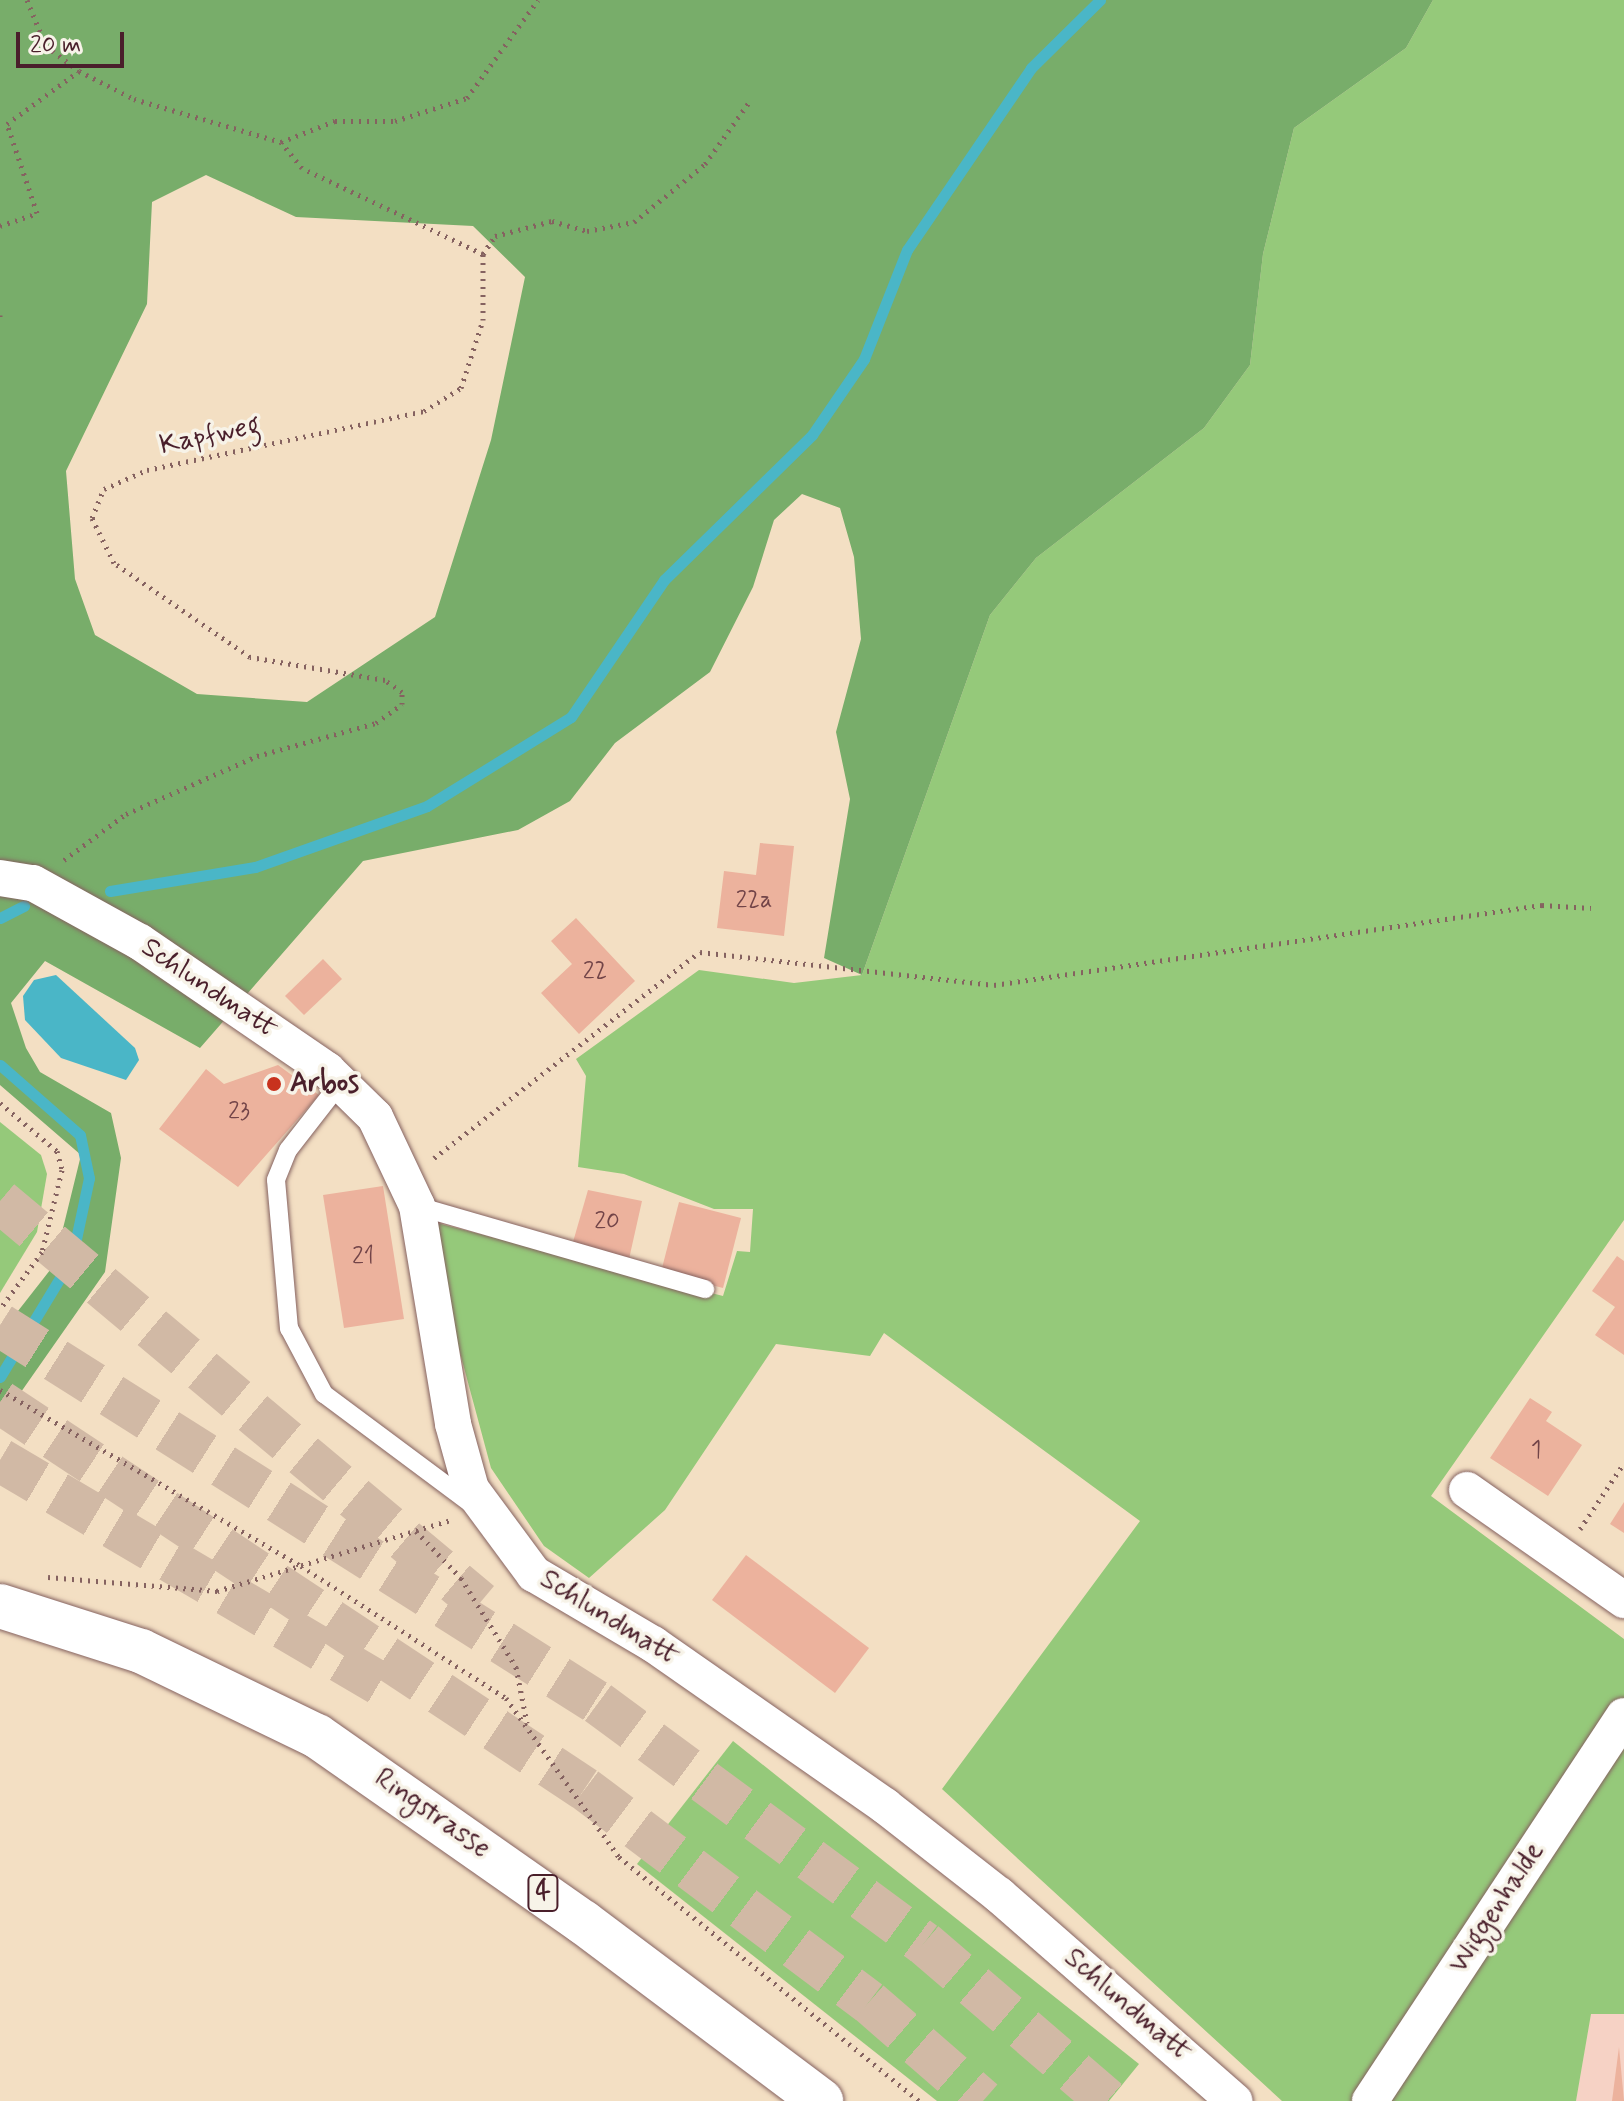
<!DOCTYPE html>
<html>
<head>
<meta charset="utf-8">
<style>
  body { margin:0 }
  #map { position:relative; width:1624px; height:2101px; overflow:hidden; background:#f3dfc3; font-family:Mynerve,sans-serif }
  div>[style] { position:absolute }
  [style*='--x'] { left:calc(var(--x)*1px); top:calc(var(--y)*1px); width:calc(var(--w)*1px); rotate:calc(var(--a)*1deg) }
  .built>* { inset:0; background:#f6d2c5 }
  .green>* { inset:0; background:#95c97a }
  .forest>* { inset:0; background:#78ad6a }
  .water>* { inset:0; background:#4ab6c7 }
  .stream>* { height:11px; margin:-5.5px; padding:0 5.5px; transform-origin:5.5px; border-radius:5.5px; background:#4ab6c7 }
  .building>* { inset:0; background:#ecb29d }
  .motorway-tunnel>* { height:44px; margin-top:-22px; transform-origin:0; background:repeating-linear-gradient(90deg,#d1b9a5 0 44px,transparent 0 66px) }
  .path>* { height:5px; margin-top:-2.5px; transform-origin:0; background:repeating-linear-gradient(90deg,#856260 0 2px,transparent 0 8px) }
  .roads { filter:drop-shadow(0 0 2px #856260) drop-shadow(0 0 2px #856260) }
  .service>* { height:18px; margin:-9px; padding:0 9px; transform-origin:9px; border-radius:9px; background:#fff }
  .minor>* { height:36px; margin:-18px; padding:0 18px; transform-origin:18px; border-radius:18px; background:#fff }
  .primary>* { height:44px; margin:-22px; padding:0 22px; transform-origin:22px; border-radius:22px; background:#fff }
  .dots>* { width:22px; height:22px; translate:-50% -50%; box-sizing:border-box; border:4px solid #f7f3e8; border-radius:50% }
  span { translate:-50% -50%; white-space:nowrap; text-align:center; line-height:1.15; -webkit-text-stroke:7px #f7f3e8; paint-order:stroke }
  .number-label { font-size:24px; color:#724448 }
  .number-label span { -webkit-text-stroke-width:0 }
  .shield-label span { padding:2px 6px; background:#f7f3e8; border:2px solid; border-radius:6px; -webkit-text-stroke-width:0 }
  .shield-label { font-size:26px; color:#4a1f2b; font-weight:700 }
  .street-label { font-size:28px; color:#4a1f2b }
  .poi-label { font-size:28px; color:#4a1f2b; font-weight:700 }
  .left { translate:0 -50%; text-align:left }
  .scale { position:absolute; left:16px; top:32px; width:108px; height:36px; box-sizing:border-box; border:4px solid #4a1f2b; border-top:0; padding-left:10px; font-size:24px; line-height:28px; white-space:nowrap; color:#4a1f2b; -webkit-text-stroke:6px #f7f3e8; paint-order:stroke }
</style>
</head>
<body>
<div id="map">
  <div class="built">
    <i style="clip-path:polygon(1591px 2014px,1624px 2014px,1624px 2101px,1576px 2101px)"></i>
  </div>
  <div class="green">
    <i style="clip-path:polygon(1433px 0,1624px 0,1624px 1220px,1431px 1496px,1624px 1639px,1624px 2014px,1591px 2014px,1576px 2101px,1282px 2101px,942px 1789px,1140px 1521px,884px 1333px,870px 1356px,776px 1344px,665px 1510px,589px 1578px,544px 1546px,491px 1468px,452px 1323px,437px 1223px,723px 1296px,737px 1251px,750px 1252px,753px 1209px,714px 1209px,624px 1174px,578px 1167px,586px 1076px,576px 1059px,699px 970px,794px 983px,862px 975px,990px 615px,1036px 558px,1204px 428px,1250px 365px,1263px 254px,1294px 128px,1406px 48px)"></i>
    <i style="clip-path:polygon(0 1122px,41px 1155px,47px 1174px,37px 1232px,0 1293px)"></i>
    <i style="clip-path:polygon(733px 1741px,1139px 2064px,1109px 2101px,937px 2101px,637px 1864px)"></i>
  </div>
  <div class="forest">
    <i style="clip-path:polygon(evenodd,0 0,1433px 0,1406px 48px,1294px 128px,1263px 254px,1250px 365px,1204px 428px,1036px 558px,990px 615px,862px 975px,824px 958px,850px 799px,836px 732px,861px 639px,854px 557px,840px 508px,802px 494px,774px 520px,753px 587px,710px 672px,615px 743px,570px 801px,518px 830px,363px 861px,200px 1048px,45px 961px,11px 1003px,26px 1048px,40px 1072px,111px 1113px,121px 1158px,105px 1272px,0 1422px,0 1334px,54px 1265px,81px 1155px,0 1085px,0 0,206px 175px,296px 217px,473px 226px,525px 277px,491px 440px,435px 617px,307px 702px,197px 694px,95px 635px,75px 579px,66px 471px,147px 304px,152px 202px,206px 175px)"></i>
  </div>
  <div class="water">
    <i style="clip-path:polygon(56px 975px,135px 1048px,139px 1060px,126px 1080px,61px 1058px,25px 1020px,23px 996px,34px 980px)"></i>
  </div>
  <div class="stream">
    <i style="--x:110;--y:891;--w:147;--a:-9.4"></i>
    <i style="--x:255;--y:867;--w:182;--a:-19.5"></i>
    <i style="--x:427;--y:806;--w:169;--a:-31.7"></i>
    <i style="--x:571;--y:717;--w:166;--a:-55.8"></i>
    <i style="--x:664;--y:580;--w:207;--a:-44.4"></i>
    <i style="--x:812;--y:435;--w:92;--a:-55.6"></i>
    <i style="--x:864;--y:359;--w:117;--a:-68.5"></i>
    <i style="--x:907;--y:250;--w:220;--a:-55.7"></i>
    <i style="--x:1031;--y:68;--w:97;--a:-44.6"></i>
    <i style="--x:0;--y:918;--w:27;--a:-27"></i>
    <i style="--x:0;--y:1065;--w:106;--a:41.2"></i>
    <i style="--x:80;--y:1135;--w:44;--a:78.2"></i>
    <i style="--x:89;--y:1178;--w:82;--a:102"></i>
    <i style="--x:72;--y:1258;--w:139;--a:121.2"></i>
  </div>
  <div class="building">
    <i style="clip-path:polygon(760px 843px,794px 846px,784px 936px,717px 928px,724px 871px,756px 875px)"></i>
    <i style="clip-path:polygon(576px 918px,635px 981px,579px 1034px,541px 993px,572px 964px,551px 941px)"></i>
    <i style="clip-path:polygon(323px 959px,342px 979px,304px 1015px,285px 996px)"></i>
    <i style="clip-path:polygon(278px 1065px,319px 1095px,238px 1187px,159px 1129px,206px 1069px,224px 1084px)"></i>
    <i style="clip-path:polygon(383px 1186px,404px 1319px,344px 1328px,323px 1195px)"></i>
    <i style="clip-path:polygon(588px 1190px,642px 1201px,629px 1259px,573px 1242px)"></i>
    <i style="clip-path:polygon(679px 1202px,741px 1218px,723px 1288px,661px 1272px)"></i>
    <i style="clip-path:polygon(1617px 1256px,1624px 1261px,1624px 1355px,1595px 1335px,1615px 1307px,1592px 1291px)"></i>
    <i style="clip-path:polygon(1530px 1398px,1552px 1412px,1546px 1421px,1582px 1445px,1548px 1496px,1490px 1458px)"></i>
    <i style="clip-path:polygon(1624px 1502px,1624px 1533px,1610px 1524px)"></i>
    <i style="clip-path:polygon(746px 1555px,869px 1648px,835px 1693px,712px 1600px)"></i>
    <i style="clip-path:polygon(1619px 2047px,1624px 2101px,1612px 2101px)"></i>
  </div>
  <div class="motorway-tunnel">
    <i style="--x:0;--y:1201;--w:626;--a:39.95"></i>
    <i style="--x:0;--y:1325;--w:707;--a:32.3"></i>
    <i style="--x:598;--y:1703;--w:405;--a:36.4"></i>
    <i style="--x:924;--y:1943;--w:243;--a:40.7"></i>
    <i style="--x:0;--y:1402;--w:701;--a:33.49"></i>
    <i style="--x:585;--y:1789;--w:355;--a:36.9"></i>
    <i style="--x:869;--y:2002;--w:151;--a:41"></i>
    <i style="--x:0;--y:1460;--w:449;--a:30.5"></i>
  </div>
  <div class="path">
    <i style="--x:27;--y:0;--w:50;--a:67.6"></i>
    <i style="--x:46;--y:46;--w:41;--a:37.1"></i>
    <i style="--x:79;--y:71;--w:62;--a:27"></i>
    <i style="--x:134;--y:99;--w:153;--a:16.3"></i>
    <i style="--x:0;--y:226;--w:39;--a:-19"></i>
    <i style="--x:37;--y:213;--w:94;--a:-108.6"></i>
    <i style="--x:7;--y:124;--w:89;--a:-36.4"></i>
    <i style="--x:483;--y:254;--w:200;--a:-154.6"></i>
    <i style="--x:302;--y:168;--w:33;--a:-129"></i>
    <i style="--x:281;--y:142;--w:58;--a:-21.3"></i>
    <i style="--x:335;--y:121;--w:60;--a:0"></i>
    <i style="--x:395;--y:121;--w:76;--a:-17.7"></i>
    <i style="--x:467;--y:98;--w:121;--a:-54.1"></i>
    <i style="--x:483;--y:254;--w:22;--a:-56"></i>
    <i style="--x:495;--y:236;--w:59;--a:-14.7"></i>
    <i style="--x:552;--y:221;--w:36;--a:16"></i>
    <i style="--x:587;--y:231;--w:48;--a:-10.8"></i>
    <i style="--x:634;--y:222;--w:92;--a:-39.2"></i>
    <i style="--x:705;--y:164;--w:77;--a:-54.5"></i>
    <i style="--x:0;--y:315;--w:6;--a:90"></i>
    <i style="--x:64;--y:860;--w:77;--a:-36.6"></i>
    <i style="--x:126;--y:814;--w:143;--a:-23.9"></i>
    <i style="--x:257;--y:756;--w:123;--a:-15.5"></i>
    <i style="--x:376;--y:723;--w:32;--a:-36"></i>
    <i style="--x:402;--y:704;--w:12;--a:-90"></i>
    <i style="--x:402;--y:692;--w:21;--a:-145"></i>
    <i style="--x:385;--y:680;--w:137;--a:-170.3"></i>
    <i style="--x:250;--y:657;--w:165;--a:-145.3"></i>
    <i style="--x:114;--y:563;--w:50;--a:-116.1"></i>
    <i style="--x:92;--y:518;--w:31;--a:-68"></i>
    <i style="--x:104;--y:489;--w:47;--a:-23.8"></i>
    <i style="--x:147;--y:470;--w:283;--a:-12"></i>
    <i style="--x:424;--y:411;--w:44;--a:-31.9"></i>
    <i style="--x:461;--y:388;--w:71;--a:-72.1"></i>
    <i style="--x:483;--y:320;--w:66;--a:-90"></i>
    <i style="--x:0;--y:1103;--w:75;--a:40.1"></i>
    <i style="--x:57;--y:1151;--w:20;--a:75"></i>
    <i style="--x:62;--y:1170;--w:84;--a:103.7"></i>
    <i style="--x:42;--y:1252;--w:71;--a:126.4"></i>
    <i style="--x:434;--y:1158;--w:336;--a:-37.8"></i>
    <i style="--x:700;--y:952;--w:296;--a:6.4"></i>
    <i style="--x:994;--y:985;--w:554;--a:-8.31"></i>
    <i style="--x:1542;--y:905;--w:49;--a:3.5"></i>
    <i style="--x:0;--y:1390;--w:349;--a:30.3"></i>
    <i style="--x:301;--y:1566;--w:244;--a:32.8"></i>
    <i style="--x:506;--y:1698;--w:195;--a:54.6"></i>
    <i style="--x:619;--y:1857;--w:387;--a:39.1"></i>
    <i style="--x:1580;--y:1529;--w:79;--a:-56.3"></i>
    <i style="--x:416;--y:1531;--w:65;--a:46.2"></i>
    <i style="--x:461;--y:1578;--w:105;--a:58.3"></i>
    <i style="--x:516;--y:1667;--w:57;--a:78.9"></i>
    <i style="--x:48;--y:1577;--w:170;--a:4.7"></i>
    <i style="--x:217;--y:1591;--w:245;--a:-16.9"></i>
  </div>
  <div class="roads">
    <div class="service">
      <i style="--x:341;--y:1082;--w:86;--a:127.9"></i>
      <i style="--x:288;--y:1150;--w:32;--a:112"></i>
      <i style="--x:276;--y:1180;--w:149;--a:85"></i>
      <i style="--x:289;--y:1328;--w:75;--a:62.1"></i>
      <i style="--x:324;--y:1394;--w:186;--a:36.7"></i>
      <i style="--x:417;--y:1206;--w:300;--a:16.1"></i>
    </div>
    <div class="minor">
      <i style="--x:0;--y:878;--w:33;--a:9"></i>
      <i style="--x:33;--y:883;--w:122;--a:28.9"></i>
      <i style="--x:140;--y:942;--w:227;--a:34.4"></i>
      <i style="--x:327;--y:1070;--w:67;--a:44.4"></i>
      <i style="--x:375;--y:1117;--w:98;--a:64.7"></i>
      <i style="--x:417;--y:1206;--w:221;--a:80.6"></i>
      <i style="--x:453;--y:1424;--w:67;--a:74.5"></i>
      <i style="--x:471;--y:1489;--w:106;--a:53.5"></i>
      <i style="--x:534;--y:1574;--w:138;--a:30.5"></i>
      <i style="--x:653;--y:1644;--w:283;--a:34.9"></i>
      <i style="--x:885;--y:1806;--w:145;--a:38"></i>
      <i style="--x:999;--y:1895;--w:313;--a:41.2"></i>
      <i style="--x:1467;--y:1490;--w:192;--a:35"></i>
      <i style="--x:1370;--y:2101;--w:461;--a:-56.6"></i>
    </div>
    <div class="primary">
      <i style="--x:0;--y:1606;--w:148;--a:17.7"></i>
      <i style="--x:141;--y:1651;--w:195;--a:25.8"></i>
      <i style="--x:317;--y:1736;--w:325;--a:35"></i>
      <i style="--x:583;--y:1922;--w:298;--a:36.9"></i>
    </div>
  </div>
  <div class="dots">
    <i style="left:274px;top:1084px;background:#c8321e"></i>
  </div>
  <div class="number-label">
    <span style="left:754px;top:901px">22a</span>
    <span style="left:595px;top:972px">22</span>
    <span style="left:239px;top:1112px">23</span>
    <span style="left:607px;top:1222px">20</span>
    <span style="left:363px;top:1257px">21</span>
    <span style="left:1536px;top:1451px">1</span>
  </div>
  <div class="shield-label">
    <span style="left:543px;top:1893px">4</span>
  </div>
  <div class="street-label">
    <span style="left:210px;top:436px;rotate:-12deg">Kapfweg</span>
    <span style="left:209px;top:989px;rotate:34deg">Schlundmatt</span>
    <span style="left:609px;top:1619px;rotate:32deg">Schlundmatt</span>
    <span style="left:432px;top:1814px;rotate:35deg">Ringstrasse</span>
    <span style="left:1497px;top:1908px;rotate:-57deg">Wiggenhalde</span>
    <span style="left:1127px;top:2006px;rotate:41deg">Schlundmatt</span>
  </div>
  <div class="poi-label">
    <span class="left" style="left:290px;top:1084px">Arbos</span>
  </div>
  <div class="scale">20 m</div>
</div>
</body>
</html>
